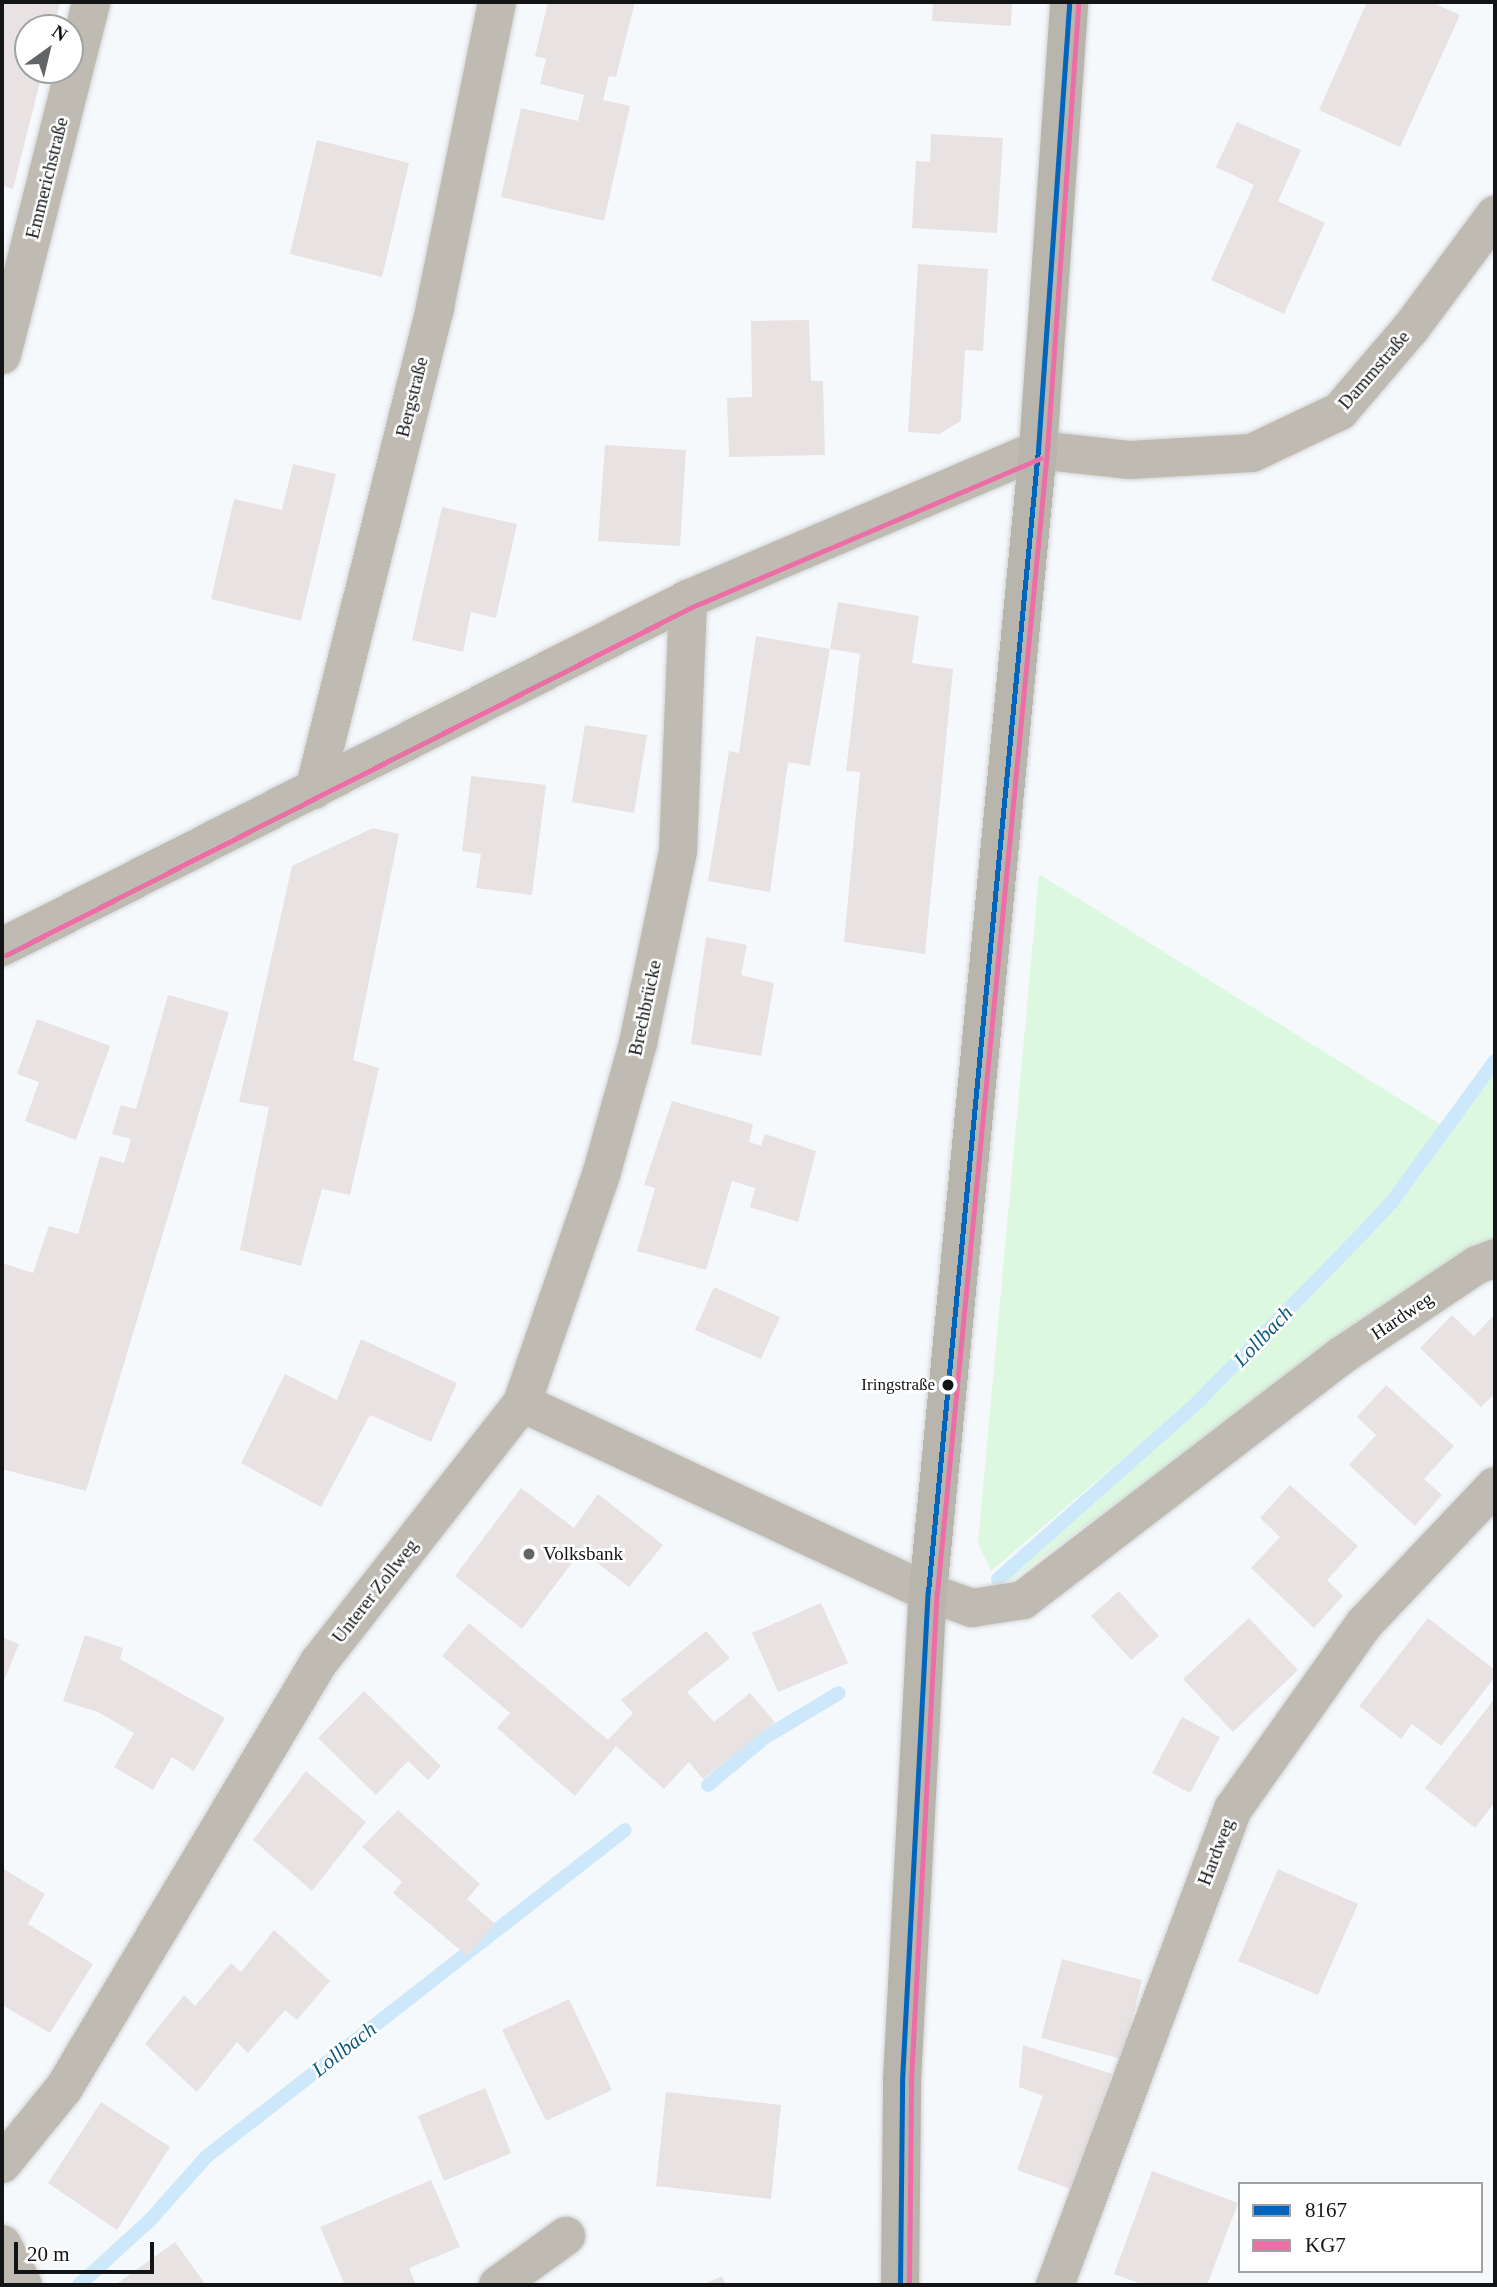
<!DOCTYPE html>
<html>
<head>
<meta charset="utf-8">
<style>
  body { margin:0 }
  #map { position:relative; width:1497px; height:2287px; overflow:hidden; background:#f6f9fc; font-family:"Times New Roman",serif }
  div>[style] { position:absolute }
  [style*='--x'] { left:calc(var(--x)*1px); top:calc(var(--y)*1px); width:calc(var(--w)*1px); rotate:calc(var(--a)*1deg) }
  .green>* { inset:0; background:#ddf8e1 }
  .stream>* { height:14px; margin:-7px; padding:0 7px; transform-origin:7px; border-radius:7px; background:#cde8fb }
  .building>* { inset:0; background:#e9e2e3 }
  .roads { filter:drop-shadow(0 0 2px #d2d4d6) drop-shadow(0 0 2px #d2d4d6) }
  .minor>* { height:38px; margin:-19px; padding:0 19px; transform-origin:19px; border-radius:19px; background:#bfbbb3 }
  .major>* { height:38px; margin:-19px; padding:0 19px; transform-origin:19px; border-radius:19px; background:#b8b5ad }
  .bus-1>* { height:5px; margin:-2.5px; padding:0 2.5px; transform-origin:2.5px; border-radius:2.5px; background:#0065bd }
  .bus-2>* { height:5px; margin:-2.5px; padding:0 2.5px; transform-origin:2.5px; border-radius:2.5px; background:#ed6ea7 }
  .dots>* { width:19px; height:19px; translate:-50% -50%; box-sizing:border-box; border:4px solid #fff; border-radius:50% }
  span { translate:-50% -50%; white-space:nowrap; text-align:center; line-height:1.15; -webkit-text-stroke:5px #fff; paint-order:stroke }
  .bus-label { font-size:17px; color:#121416 }
  .right { translate:-100% -50%; text-align:right }
  .street-label { font-size:19px; color:#121416 }
  .poi-label { font-size:19px; color:#121416 }
  .left { translate:0 -50%; text-align:left }
  .water-label { font-size:21px; color:#0b5a80; font-style:italic }
  .frame { position:absolute; inset:0; border:4px solid #121416; pointer-events:none }
  .legend { position:absolute; left:1238px; top:2182px; width:245px; height:91px; box-sizing:border-box; background:#fff; border:2px solid #a0a1a2; margin:0; padding:9px 12px; list-style:none; font-size:21px; color:#121416 }
  .legend li { display:flex; align-items:center; gap:14px; height:35px }
  .legend b { width:35px; border:2px solid #a0a1a2 }
  .north { position:absolute; left:14px; top:14px; width:70px; height:70px; box-sizing:border-box; background:#fff; border:2px solid #a0a1a2; border-radius:50%; rotate:34deg; font-size:19px; font-weight:700; line-height:28px; text-align:center; color:#121416 }
  .north::after { content:''; display:block; margin:auto; width:24px; height:32px; background:#626466; clip-path:polygon(50% 0,100% 100%,50% 72%,0 100%) }
  .scale { position:absolute; left:14px; top:2242px; width:140px; height:32px; box-sizing:border-box; border:4px solid #121416; border-top:0; padding-left:9px; font-size:21px; line-height:24px; white-space:nowrap; color:#121416; -webkit-text-stroke:5px #fff; paint-order:stroke }
</style>
</head>
<body>
<div id="map">
  <div class="green">
    <i style="clip-path:polygon(1039px 874px,1443px 1126px,1387px 1200px,1192px 1400px,991px 1571px,978px 1543px)"></i>
    <i style="clip-path:polygon(1495px 1061px,1495px 1242px,1330px 1340px,1199px 1443px,1010px 1581px,998px 1579px,1195px 1405px,1362px 1234px,1391px 1203px)"></i>
  </div>
  <div class="stream">
    <i style="--x:998;--y:1579;--w:263;--a:-41.5"></i>
    <i style="--x:1195;--y:1405;--w:239;--a:-45.7"></i>
    <i style="--x:1362;--y:1234;--w:42;--a:-46.9"></i>
    <i style="--x:1391;--y:1203;--w:176;--a:-53.8"></i>
    <i style="--x:708;--y:1785;--w:73;--a:-40"></i>
    <i style="--x:764;--y:1738;--w:87;--a:-31"></i>
    <i style="--x:79;--y:2285;--w:98;--a:-42.5"></i>
    <i style="--x:151;--y:2219;--w:83;--a:-48.4"></i>
    <i style="--x:206;--y:2157;--w:531;--a:-37.97"></i>
  </div>
  <div class="building">
    <i style="clip-path:polygon(2px 2px,60px 2px,54px 28px,28px 28px,28px 70px,43px 70px,13px 189px,2px 185px)"></i>
    <i style="clip-path:polygon(548px 2px,635px 2px,616px 77px,609px 76px,603px 100px,630px 106px,604px 221px,501px 197px,521px 108px,578px 121px,584px 95px,540px 84px,546px 59px,535px 56px)"></i>
    <i style="clip-path:polygon(933px 2px,1012px 2px,1011px 26px,932px 21px)"></i>
    <i style="clip-path:polygon(1367px 2px,1431px 2px,1460px 15px,1400px 147px,1319px 110px)"></i>
    <i style="clip-path:polygon(1237px 122px,1301px 150px,1278px 201px,1325px 223px,1284px 314px,1211px 280px,1254px 185px,1216px 167px)"></i>
    <i style="clip-path:polygon(931px 134px,1003px 138px,997px 233px,912px 228px,916px 161px,930px 162px)"></i>
    <i style="clip-path:polygon(317px 140px,409px 163px,382px 277px,290px 254px)"></i>
    <i style="clip-path:polygon(918px 264px,988px 269px,983px 351px,965px 350px,961px 421px,939px 434px,908px 432px)"></i>
    <i style="clip-path:polygon(809px 320px,811px 381px,823px 381px,825px 455px,729px 457px,727px 398px,752px 397px,751px 321px)"></i>
    <i style="clip-path:polygon(605px 445px,686px 450px,680px 546px,598px 541px)"></i>
    <i style="clip-path:polygon(293px 464px,336px 474px,301px 621px,211px 599px,234px 499px,282px 510px)"></i>
    <i style="clip-path:polygon(442px 507px,517px 524px,496px 618px,471px 612px,463px 652px,412px 640px)"></i>
    <i style="clip-path:polygon(838px 602px,919px 616px,912px 663px,953px 669px,925px 954px,844px 942px,860px 772px,846px 771px,860px 654px,830px 649px)"></i>
    <i style="clip-path:polygon(756px 636px,830px 649px,810px 766px,788px 762px,770px 892px,708px 881px,729px 751px,739px 753px)"></i>
    <i style="clip-path:polygon(585px 725px,647px 735px,634px 813px,572px 802px)"></i>
    <i style="clip-path:polygon(471px 776px,546px 785px,532px 895px,476px 888px,481px 854px,462px 851px)"></i>
    <i style="clip-path:polygon(373px 828px,399px 834px,353px 1060px,379px 1068px,350px 1195px,322px 1189px,301px 1266px,240px 1250px,269px 1107px,239px 1102px,292px 866px)"></i>
    <i style="clip-path:polygon(706px 937px,747px 945px,741px 975px,774px 983px,761px 1056px,691px 1044px)"></i>
    <i style="clip-path:polygon(168px 995px,229px 1012px,86px 1491px,2px 1469px,2px 1263px,33px 1273px,49px 1226px,78px 1234px,100px 1156px,124px 1163px,131px 1139px,112px 1134px,121px 1105px,136px 1109px)"></i>
    <i style="clip-path:polygon(37px 1019px,110px 1046px,76px 1140px,25px 1121px,39px 1082px,17px 1074px)"></i>
    <i style="clip-path:polygon(672px 1101px,753px 1124px,749px 1142px,761px 1146px,765px 1134px,816px 1151px,798px 1222px,750px 1207px,755px 1188px,732px 1181px,706px 1270px,637px 1251px,655px 1188px,644px 1185px)"></i>
    <i style="clip-path:polygon(714px 1287px,780px 1317px,761px 1359px,695px 1330px)"></i>
    <i style="clip-path:polygon(1495px 1314px,1495px 1393px,1481px 1407px,1420px 1348px,1452px 1315px,1474px 1336px)"></i>
    <i style="clip-path:polygon(361px 1339px,457px 1383px,431px 1442px,370px 1415px,321px 1507px,241px 1463px,285px 1374px,337px 1400px)"></i>
    <i style="clip-path:polygon(1386px 1385px,1454px 1446px,1424px 1479px,1442px 1495px,1415px 1526px,1349px 1465px,1376px 1435px,1357px 1417px)"></i>
    <i style="clip-path:polygon(1290px 1485px,1358px 1546px,1327px 1580px,1343px 1596px,1314px 1628px,1251px 1568px,1280px 1537px,1260px 1518px)"></i>
    <i style="clip-path:polygon(521px 1488px,574px 1528px,598px 1494px,663px 1545px,629px 1587px,581px 1551px,522px 1629px,455px 1576px)"></i>
    <i style="clip-path:polygon(1119px 1591px,1159px 1636px,1131px 1660px,1091px 1616px)"></i>
    <i style="clip-path:polygon(821px 1603px,848px 1663px,778px 1692px,752px 1633px)"></i>
    <i style="clip-path:polygon(1249px 1618px,1298px 1670px,1233px 1732px,1183px 1679px)"></i>
    <i style="clip-path:polygon(1428px 1618px,1495px 1670px,1495px 1677px,1441px 1746px,1412px 1724px,1401px 1739px,1359px 1706px)"></i>
    <i style="clip-path:polygon(469px 1623px,608px 1740px,633px 1713px,621px 1700px,706px 1631px,730px 1658px,687px 1692px,714px 1722px,750px 1693px,775px 1722px,703px 1779px,689px 1762px,664px 1789px,616px 1746px,575px 1796px,497px 1728px,510px 1713px,442px 1656px)"></i>
    <i style="clip-path:polygon(85px 1635px,123px 1648px,120px 1659px,225px 1718px,194px 1771px,172px 1757px,153px 1790px,114px 1767px,134px 1733px,98px 1712px,63px 1701px)"></i>
    <i style="clip-path:polygon(2px 1637px,19px 1644px,2px 1686px)"></i>
    <i style="clip-path:polygon(364px 1691px,441px 1766px,428px 1780px,408px 1761px,376px 1795px,318px 1738px)"></i>
    <i style="clip-path:polygon(1495px 1698px,1495px 1802px,1475px 1828px,1425px 1788px)"></i>
    <i style="clip-path:polygon(1182px 1717px,1220px 1737px,1190px 1793px,1152px 1773px)"></i>
    <i style="clip-path:polygon(306px 1771px,366px 1822px,312px 1891px,253px 1840px)"></i>
    <i style="clip-path:polygon(398px 1810px,480px 1884px,467px 1899px,495px 1924px,467px 1956px,393px 1893px,402px 1882px,362px 1847px)"></i>
    <i style="clip-path:polygon(2px 1868px,45px 1894px,28px 1924px,93px 1964px,50px 2033px,2px 2005px)"></i>
    <i style="clip-path:polygon(1278px 1869px,1358px 1904px,1318px 1995px,1238px 1961px)"></i>
    <i style="clip-path:polygon(274px 1930px,330px 1981px,297px 2020px,285px 2010px,248px 2053px,237px 2042px,197px 2092px,145px 2044px,184px 1995px,195px 2006px,231px 1963px,241px 1972px)"></i>
    <i style="clip-path:polygon(1062px 1959px,1142px 1980px,1122px 2059px,1041px 2038px)"></i>
    <i style="clip-path:polygon(569px 1999px,612px 2090px,546px 2121px,502px 2030px)"></i>
    <i style="clip-path:polygon(1023px 2045px,1112px 2074px,1074px 2190px,1017px 2170px,1043px 2096px,1019px 2087px)"></i>
    <i style="clip-path:polygon(485px 2088px,511px 2153px,444px 2181px,418px 2116px)"></i>
    <i style="clip-path:polygon(666px 2092px,781px 2105px,771px 2199px,656px 2186px)"></i>
    <i style="clip-path:polygon(101px 2102px,170px 2147px,117px 2230px,48px 2183px)"></i>
    <i style="clip-path:polygon(1152px 2171px,1238px 2203px,1207px 2285px,1144px 2285px,1114px 2274px)"></i>
    <i style="clip-path:polygon(431px 2180px,460px 2247px,409px 2268px,416px 2285px,345px 2285px,320px 2227px)"></i>
    <i style="clip-path:polygon(175px 2242px,206px 2285px,115px 2285px)"></i>
    <i style="clip-path:polygon(722px 2276px,726px 2285px,702px 2285px)"></i>
  </div>
  <div class="roads">
    <div class="minor">
      <i style="--x:2;--y:355;--w:364;--a:-75.8"></i>
      <i style="--x:314;--y:790;--w:498;--a:-75.9"></i>
      <i style="--x:435;--y:307;--w:311;--a:-78.5"></i>
      <i style="--x:2;--y:947;--w:769;--a:-26.9"></i>
      <i style="--x:688;--y:599;--w:380;--a:-23.1"></i>
      <i style="--x:1038;--y:450;--w:93;--a:6.2"></i>
      <i style="--x:1130;--y:460;--w:122;--a:-3.3"></i>
      <i style="--x:1252;--y:453;--w:98;--a:-25.5"></i>
      <i style="--x:1340;--y:411;--w:109;--a:-49.5"></i>
      <i style="--x:1411;--y:328;--w:141;--a:-53.4"></i>
      <i style="--x:522;--y:1403;--w:241;--a:-70.9"></i>
      <i style="--x:601;--y:1175;--w:137;--a:-74.3"></i>
      <i style="--x:638;--y:1043;--w:196;--a:-78.2"></i>
      <i style="--x:678;--y:851;--w:252;--a:-87.7"></i>
      <i style="--x:2;--y:2164;--w:98;--a:-50.8"></i>
      <i style="--x:64;--y:2088;--w:496;--a:-59.1"></i>
      <i style="--x:319;--y:1662;--w:329;--a:-51.9"></i>
      <i style="--x:522;--y:1403;--w:448;--a:25"></i>
      <i style="--x:928;--y:1592;--w:47;--a:20"></i>
      <i style="--x:972;--y:1608;--w:52;--a:-8.9"></i>
      <i style="--x:1023;--y:1600;--w:401;--a:-37.5"></i>
      <i style="--x:1341;--y:1356;--w:164;--a:-33.8"></i>
      <i style="--x:1477;--y:1265;--w:19;--a:-21"></i>
      <i style="--x:2;--y:2244;--w:46;--a:62.9"></i>
      <i style="--x:498;--y:2285;--w:84;--a:-35.8"></i>
      <i style="--x:1055;--y:2285;--w:508;--a:-69.5"></i>
      <i style="--x:1233;--y:1809;--w:227;--a:-54.7"></i>
      <i style="--x:1364;--y:1624;--w:190;--a:-46.5"></i>
    </div>
    <div class="major">
      <i style="--x:900;--y:2285;--w:204;--a:-89.4"></i>
      <i style="--x:902;--y:2081;--w:490;--a:-87"></i>
      <i style="--x:928;--y:1592;--w:1147;--a:-84.5"></i>
      <i style="--x:1038;--y:450;--w:449;--a:-86"></i>
    </div>
  </div>
  <div class="bus-1">
    <i style="--x:900;--y:2285;--w:204;--a:-89.4"></i>
    <i style="--x:902;--y:2081;--w:490;--a:-87"></i>
    <i style="--x:928;--y:1592;--w:1147;--a:-84.5"></i>
    <i style="--x:1038;--y:450;--w:449;--a:-86"></i>
  </div>
  <div class="bus-2">
    <i style="--x:6;--y:955;--w:769;--a:-26.9"></i>
    <i style="--x:692;--y:607;--w:379;--a:-23.1"></i>
    <i style="--x:909;--y:2285;--w:204;--a:-89.4"></i>
    <i style="--x:911;--y:2081;--w:489;--a:-87"></i>
    <i style="--x:937;--y:1593;--w:1147;--a:-84.5"></i>
    <i style="--x:1047;--y:451;--w:449;--a:-86"></i>
  </div>
  <div class="dots">
    <i style="left:948px;top:1385px;background:#121416"></i>
    <i style="left:529px;top:1554px;background:#626466"></i>
  </div>
  <div class="bus-label">
    <span class="right" style="left:935px;top:1385px">Iringstraße</span>
  </div>
  <div class="street-label">
    <span style="left:47px;top:178px;rotate:-76deg">Emmerichstraße</span>
    <span style="left:1374px;top:370px;rotate:-49deg">Dammstraße</span>
    <span style="left:412px;top:397px;rotate:-76deg">Bergstraße</span>
    <span style="left:645px;top:1008px;rotate:-78deg">Brechbrücke</span>
    <span style="left:1402px;top:1316px;rotate:-34deg">Hardweg</span>
    <span style="left:375px;top:1591px;rotate:-52deg">Unterer Zollweg</span>
    <span style="left:1216px;top:1852px;rotate:-69deg">Hardweg</span>
  </div>
  <div class="poi-label">
    <span class="left" style="left:543px;top:1554px">Volksbank</span>
  </div>
  <div class="water-label">
    <span style="left:1263px;top:1336px;rotate:-46deg">Lollbach</span>
    <span style="left:344px;top:2049px;rotate:-38deg">Lollbach</span>
  </div>
  <div class="frame"></div>
  <ul class="legend">
  <li><b style="height:9px;background:#0065bd"></b>8167</li>
  <li><b style="height:9px;background:#ed6ea7"></b>KG7</li>
  </ul>
  <div class="north">N</div>
  <div class="scale">20 m</div>
</div>
</body>
</html>
